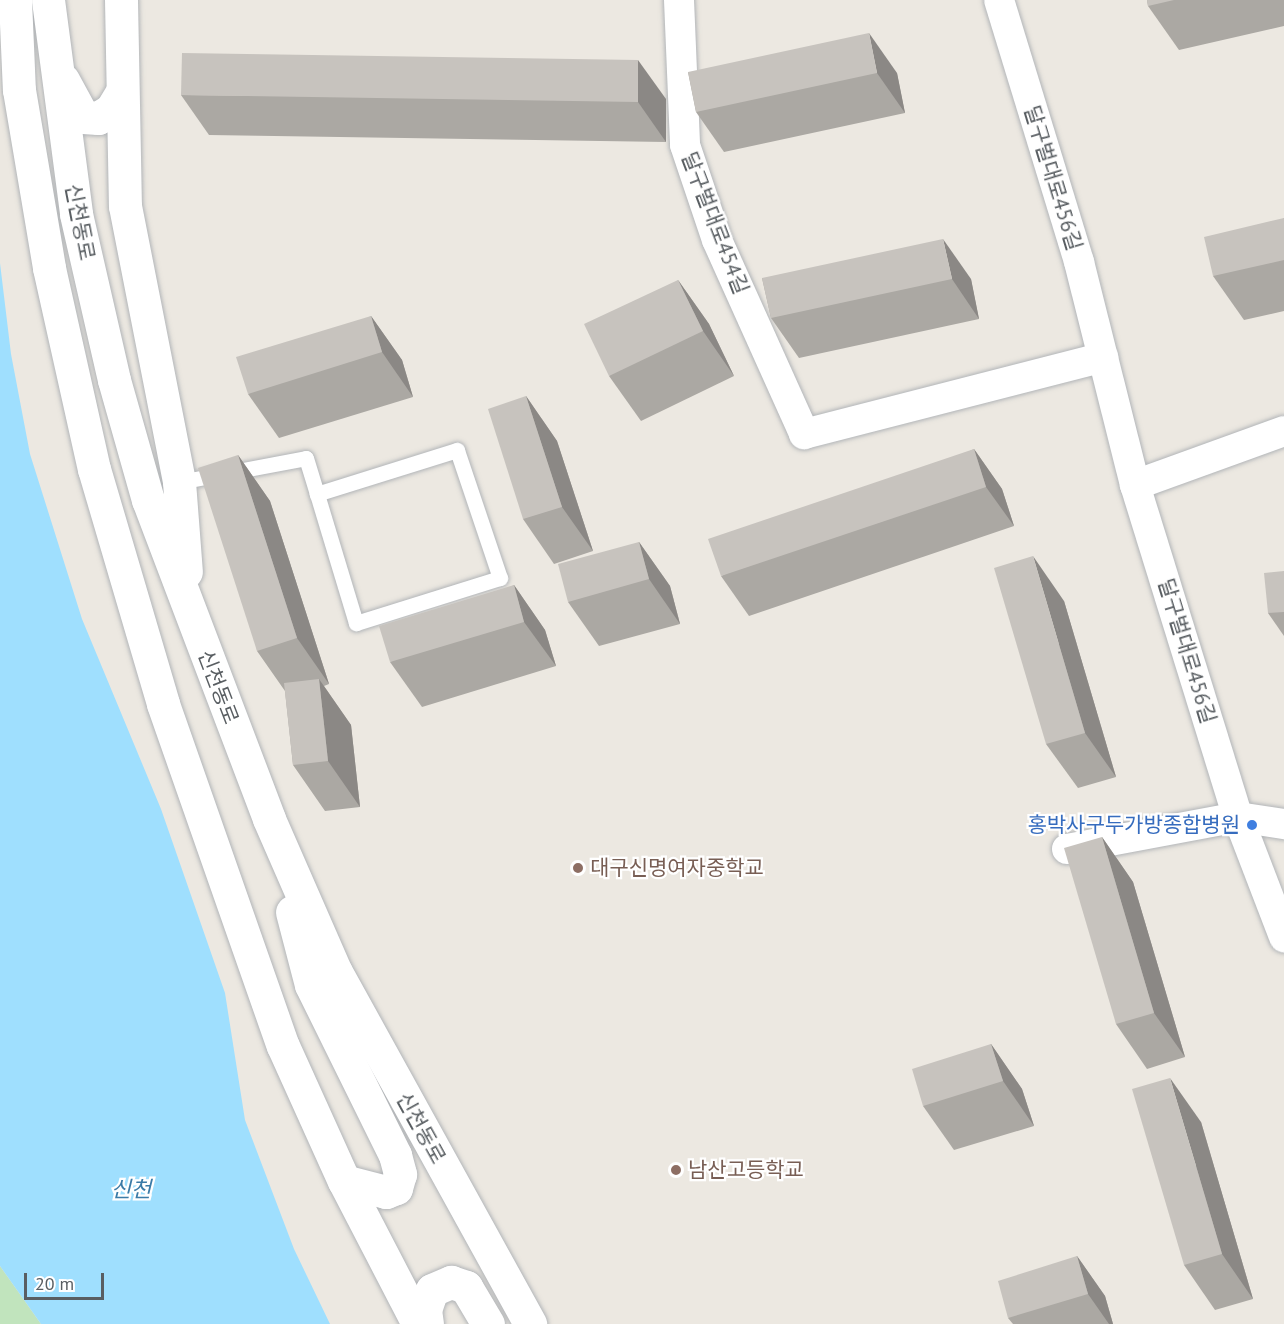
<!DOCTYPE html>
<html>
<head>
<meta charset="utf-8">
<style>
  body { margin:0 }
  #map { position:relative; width:1284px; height:1324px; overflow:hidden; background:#ece8e1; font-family:"PT Sans","Noto Sans KR",sans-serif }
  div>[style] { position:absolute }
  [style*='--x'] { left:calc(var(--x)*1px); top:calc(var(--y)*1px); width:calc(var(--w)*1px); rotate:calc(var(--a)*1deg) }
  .green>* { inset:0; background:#c1e4bd }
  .water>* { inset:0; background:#9fdffe }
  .roads { filter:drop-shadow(0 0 2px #b2b5b8) drop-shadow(0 0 2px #b2b5b8) }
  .lane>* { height:15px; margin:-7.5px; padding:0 7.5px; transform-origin:7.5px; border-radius:7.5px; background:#fff }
  .street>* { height:30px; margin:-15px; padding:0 15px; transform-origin:15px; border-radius:15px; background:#fff }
  .secondary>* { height:33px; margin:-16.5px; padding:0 16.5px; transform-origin:16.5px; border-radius:16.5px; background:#fff }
  .wall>* { inset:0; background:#aba8a3 }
  .shaded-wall>* { inset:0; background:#8b8885 }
  .building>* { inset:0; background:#c7c3be }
  .dots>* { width:16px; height:16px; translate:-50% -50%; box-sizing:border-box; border:3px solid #fff; border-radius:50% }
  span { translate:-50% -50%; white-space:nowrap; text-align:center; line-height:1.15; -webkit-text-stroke:4.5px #fff; paint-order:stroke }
  .street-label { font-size:21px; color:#595e62 }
  .shop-label { font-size:21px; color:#366cbe }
  .right { translate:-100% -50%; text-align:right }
  .education-label { font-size:21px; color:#785e54 }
  .left { translate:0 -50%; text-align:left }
  .water-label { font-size:22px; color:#3b7ba7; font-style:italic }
  .scale { position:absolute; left:24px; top:1273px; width:80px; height:27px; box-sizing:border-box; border:3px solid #595e62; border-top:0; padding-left:8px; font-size:18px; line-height:21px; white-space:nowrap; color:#595e62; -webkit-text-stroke:4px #fff; paint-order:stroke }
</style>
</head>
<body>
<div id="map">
  <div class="green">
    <i style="clip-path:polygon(0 1266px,41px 1324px,0 1324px)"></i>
  </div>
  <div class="water">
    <i style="clip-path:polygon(0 263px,11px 354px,30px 454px,82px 619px,161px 809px,225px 993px,245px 1120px,294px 1249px,330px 1324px,41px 1324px,0 1266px)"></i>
  </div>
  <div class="roads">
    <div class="lane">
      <i style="--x:179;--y:482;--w:129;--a:-10.7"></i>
      <i style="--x:306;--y:458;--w:38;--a:73"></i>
      <i style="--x:317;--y:494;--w:135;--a:73.2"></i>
      <i style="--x:356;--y:623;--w:151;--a:-17.4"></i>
      <i style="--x:500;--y:578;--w:135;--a:-108.6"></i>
      <i style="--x:457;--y:450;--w:147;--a:162.6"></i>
    </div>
    <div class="street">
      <i style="--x:679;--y:0;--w:145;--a:87.6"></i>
      <i style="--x:685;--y:145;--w:100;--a:71.4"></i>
      <i style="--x:717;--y:240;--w:213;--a:65.8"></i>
      <i style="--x:804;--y:434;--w:309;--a:-14.4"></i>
      <i style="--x:999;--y:0;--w:274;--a:73"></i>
      <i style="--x:1079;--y:262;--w:230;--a:75.9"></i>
      <i style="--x:1135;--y:485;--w:348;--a:72.8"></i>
      <i style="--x:1238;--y:817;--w:129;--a:69"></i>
      <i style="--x:1135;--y:485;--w:158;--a:-19.9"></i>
      <i style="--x:1067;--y:849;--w:174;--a:-10.6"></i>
      <i style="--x:1238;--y:817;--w:47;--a:8.7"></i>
    </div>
    <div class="secondary">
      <i style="--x:15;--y:0;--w:90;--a:87.5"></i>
      <i style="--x:19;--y:90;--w:181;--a:80.4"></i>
      <i style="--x:49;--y:268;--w:206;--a:77.4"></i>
      <i style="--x:94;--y:469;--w:245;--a:73.6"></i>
      <i style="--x:163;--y:704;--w:362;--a:70.7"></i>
      <i style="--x:283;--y:1046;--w:148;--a:65.7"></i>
      <i style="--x:344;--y:1181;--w:161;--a:62.6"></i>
      <i style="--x:48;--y:0;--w:216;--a:82.5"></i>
      <i style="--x:76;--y:214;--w:170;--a:77.1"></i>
      <i style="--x:114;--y:380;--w:125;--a:74.2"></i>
      <i style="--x:148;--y:500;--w:341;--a:69.2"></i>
      <i style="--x:269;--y:819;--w:167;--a:66.4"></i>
      <i style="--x:336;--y:972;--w:402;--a:61.1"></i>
      <i style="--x:121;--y:0;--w:206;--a:88.9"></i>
      <i style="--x:125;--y:206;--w:281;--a:78.9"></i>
      <i style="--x:179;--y:482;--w:90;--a:85.6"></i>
      <i style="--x:63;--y:80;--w:42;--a:61.6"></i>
      <i style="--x:83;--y:117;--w:15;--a:4"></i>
      <i style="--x:98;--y:118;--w:15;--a:-32"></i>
      <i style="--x:111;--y:110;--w:21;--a:-59"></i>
      <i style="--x:292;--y:912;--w:75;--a:75.4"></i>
      <i style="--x:311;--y:985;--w:190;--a:63.7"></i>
      <i style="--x:395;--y:1155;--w:20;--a:75"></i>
      <i style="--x:400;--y:1174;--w:15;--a:106"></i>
      <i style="--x:396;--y:1188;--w:11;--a:158"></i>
      <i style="--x:386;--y:1192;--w:43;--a:-165.3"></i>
      <i style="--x:427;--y:1324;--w:14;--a:-98"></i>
      <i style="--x:425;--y:1310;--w:21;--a:-71"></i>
      <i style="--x:432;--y:1290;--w:21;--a:-23"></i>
      <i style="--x:451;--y:1282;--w:16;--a:18"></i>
      <i style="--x:466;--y:1287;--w:43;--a:59.3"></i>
    </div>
  </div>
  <div class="wall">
    <i style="clip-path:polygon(1147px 0,1284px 0,1284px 26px,1179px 50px,1148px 6px)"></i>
    <i style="clip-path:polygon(688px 72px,897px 73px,905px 113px,724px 152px,696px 112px)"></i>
    <i style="clip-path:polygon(181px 95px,666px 99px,666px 142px,209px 135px)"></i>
    <i style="clip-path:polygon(1284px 218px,1284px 311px,1244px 320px,1213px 276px)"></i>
    <i style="clip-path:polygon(762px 278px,971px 279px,979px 319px,799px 358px,771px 318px)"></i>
    <i style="clip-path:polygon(678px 280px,709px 324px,734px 376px,641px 421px,609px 376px)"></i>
    <i style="clip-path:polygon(371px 316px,402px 360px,413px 397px,279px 438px,248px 394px)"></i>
    <i style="clip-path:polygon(526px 396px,557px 441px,593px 551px,554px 564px,523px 519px)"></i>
    <i style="clip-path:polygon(974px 449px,1002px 489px,1014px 526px,749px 616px,721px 576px)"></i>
    <i style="clip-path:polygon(238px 455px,270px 501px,329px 684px,324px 686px,351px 725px,360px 807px,325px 811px,293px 765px,285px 691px,257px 651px)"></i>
    <i style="clip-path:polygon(639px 542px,670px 586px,680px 624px,599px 646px,568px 602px)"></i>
    <i style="clip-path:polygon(1284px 571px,1284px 636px,1268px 613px)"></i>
    <i style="clip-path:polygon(514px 585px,545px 630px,556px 666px,422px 707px,390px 662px)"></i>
    <i style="clip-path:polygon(1064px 601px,1116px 777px,1078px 788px,1046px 744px)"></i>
    <i style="clip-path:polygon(1102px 837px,1133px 882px,1185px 1057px,1147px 1069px,1116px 1024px)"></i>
    <i style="clip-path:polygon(991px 1044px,1022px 1089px,1034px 1126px,954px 1150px,923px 1106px)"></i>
    <i style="clip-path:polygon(1201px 1122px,1253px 1299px,1215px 1310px,1184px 1265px)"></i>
    <i style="clip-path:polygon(1077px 1256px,1105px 1296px,1113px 1324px,1013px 1324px,1008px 1318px)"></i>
  </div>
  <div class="shaded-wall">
    <i style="clip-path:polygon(869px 33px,897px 73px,905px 113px,877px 73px)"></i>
    <i style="clip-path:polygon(638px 60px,666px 99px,666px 142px,638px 102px)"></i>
    <i style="clip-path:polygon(943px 239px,971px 279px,979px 319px,952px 279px)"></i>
    <i style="clip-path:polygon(678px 280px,709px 324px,734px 376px,703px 331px)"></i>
    <i style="clip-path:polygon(371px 316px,402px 360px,413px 397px,382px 352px)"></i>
    <i style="clip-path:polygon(526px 396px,557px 441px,593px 551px,562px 507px)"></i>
    <i style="clip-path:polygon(974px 449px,1002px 489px,1014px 526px,986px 487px)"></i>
    <i style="clip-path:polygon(238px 455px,270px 501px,329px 684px,297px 638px)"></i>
    <i style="clip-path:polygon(639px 542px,670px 586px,680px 624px,649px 579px)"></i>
    <i style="clip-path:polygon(1033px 556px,1064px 601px,1116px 777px,1085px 733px)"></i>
    <i style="clip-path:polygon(514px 585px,545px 630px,556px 666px,524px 622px)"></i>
    <i style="clip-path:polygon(319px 679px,351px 725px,360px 807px,328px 761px)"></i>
    <i style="clip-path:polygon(1102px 837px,1133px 882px,1185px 1057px,1154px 1013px)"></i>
    <i style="clip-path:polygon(991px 1044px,1022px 1089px,1034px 1126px,1003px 1081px)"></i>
    <i style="clip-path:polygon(1170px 1078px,1201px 1122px,1253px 1299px,1222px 1254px)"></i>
    <i style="clip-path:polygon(1077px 1256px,1105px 1296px,1113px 1324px,1109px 1324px,1088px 1294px)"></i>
  </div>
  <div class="building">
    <i style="clip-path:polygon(1147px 0,1174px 0,1148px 6px)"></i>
    <i style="clip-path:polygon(869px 33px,877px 73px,696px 112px,688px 72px)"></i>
    <i style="clip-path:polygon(182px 53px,638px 60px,638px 102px,181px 95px)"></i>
    <i style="clip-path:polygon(1284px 218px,1284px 260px,1213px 276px,1204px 237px)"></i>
    <i style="clip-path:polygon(943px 239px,952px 279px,771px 318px,762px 278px)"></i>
    <i style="clip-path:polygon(678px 280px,703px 331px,609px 376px,584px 324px)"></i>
    <i style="clip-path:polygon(371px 316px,382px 352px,248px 394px,236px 357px)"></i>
    <i style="clip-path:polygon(526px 396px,562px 507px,523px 519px,488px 409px)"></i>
    <i style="clip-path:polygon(974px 449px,986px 487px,721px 576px,708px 539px)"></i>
    <i style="clip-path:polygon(238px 455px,297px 638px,257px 651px,198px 468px)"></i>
    <i style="clip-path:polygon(639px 542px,649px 579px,568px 602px,558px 564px)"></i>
    <i style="clip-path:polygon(1033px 556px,1085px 733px,1046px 744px,994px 568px)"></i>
    <i style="clip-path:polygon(1284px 571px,1284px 612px,1268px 613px,1264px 573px)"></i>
    <i style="clip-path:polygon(514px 585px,524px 622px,390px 662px,379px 626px)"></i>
    <i style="clip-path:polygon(319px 679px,328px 761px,293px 765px,284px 683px)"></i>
    <i style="clip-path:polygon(1102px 837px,1154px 1013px,1116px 1024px,1064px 848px)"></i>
    <i style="clip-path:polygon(991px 1044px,1003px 1081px,923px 1106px,912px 1069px)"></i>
    <i style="clip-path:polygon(1170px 1078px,1222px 1254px,1184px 1265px,1132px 1089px)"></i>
    <i style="clip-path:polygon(1077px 1256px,1088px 1294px,1008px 1318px,998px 1281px)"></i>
  </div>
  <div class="dots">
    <i style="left:1252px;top:825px;background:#3f7fe0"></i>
    <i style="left:578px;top:868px;background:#8d6e63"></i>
    <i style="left:676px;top:1170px;background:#8d6e63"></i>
  </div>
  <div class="street-label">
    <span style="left:1053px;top:178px;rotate:73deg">달구벌대로456길</span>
    <span style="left:80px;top:222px;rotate:79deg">신천동로</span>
    <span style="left:715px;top:223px;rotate:69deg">달구벌대로454길</span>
    <span style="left:1187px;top:651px;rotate:73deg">달구벌대로456길</span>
    <span style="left:218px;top:687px;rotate:69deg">신천동로</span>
    <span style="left:421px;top:1128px;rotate:61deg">신천동로</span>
  </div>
  <div class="shop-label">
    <span class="right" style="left:1240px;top:825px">홍박사구두가방종합병원</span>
  </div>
  <div class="education-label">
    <span class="left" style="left:590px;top:868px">대구신명여자중학교</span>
    <span class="left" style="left:688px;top:1170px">남산고등학교</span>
  </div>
  <div class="water-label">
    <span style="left:131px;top:1190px">신천</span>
  </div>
  <div class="scale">20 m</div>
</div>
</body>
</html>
